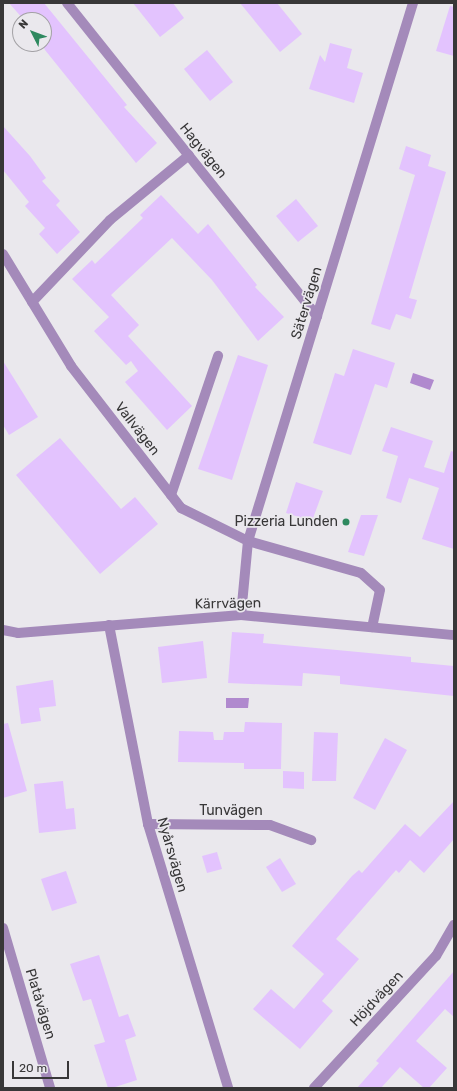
<!DOCTYPE html>
<html>
<head>
<meta charset="utf-8">
<style>
  body { margin:0 }
  #map { position:relative; width:457px; height:1091px; overflow:hidden; background:#eae8ed; font-family:Rubik,sans-serif }
  div>[style] { position:absolute }
  [style*='--x'] { left:calc(var(--x)*1px); top:calc(var(--y)*1px); width:calc(var(--w)*1px); rotate:calc(var(--a)*1deg) }
  .water>* { inset:0; background:#b089ce }
  .building>* { inset:0; background:#e3c3fe }
  .minor>* { height:10px; margin:-5px; padding:0 5px; transform-origin:5px; border-radius:5px; background:#a48aba }
  .dots>* { width:11px; height:11px; translate:-50% -50%; box-sizing:border-box; border:2px solid #eae8ed; border-radius:50% }
  span { translate:-50% -50%; white-space:nowrap; text-align:center; line-height:1.15; -webkit-text-stroke:3.5px #eae8ed; paint-order:stroke }
  .street-label { font-size:14px; color:#383738 }
  .poi-label { font-size:14px; color:#383738 }
  .right { translate:-100% -50%; text-align:right }
  .frame { position:absolute; inset:0; border:4px solid #383738; pointer-events:none }
  .north { position:absolute; left:12px; top:12px; width:40px; height:40px; box-sizing:border-box; background:#eae8ed; border:1px solid #a3a1a5; border-radius:50%; rotate:312deg; font-size:11px; font-weight:700; line-height:16px; text-align:center; color:#383738 }
  .north::after { content:''; display:block; margin:auto; width:14px; height:18px; background:#2e895f; clip-path:polygon(50% 0,100% 100%,50% 72%,0 100%) }
  .scale { position:absolute; left:12px; top:1061px; width:57px; height:18px; box-sizing:border-box; border:2px solid #383738; border-top:0; padding-left:5px; font-size:12px; line-height:14px; white-space:nowrap; color:#383738; -webkit-text-stroke:3px #eae8ed; paint-order:stroke }
</style>
</head>
<body>
<div id="map">
  <div class="water">
    <i style="clip-path:polygon(413px 373px,434px 380px,430px 390px,410px 383px)"></i>
    <i style="clip-path:polygon(226px 698px,249px 698px,248px 708px,226px 708px)"></i>
  </div>
  <div class="building">
    <i style="clip-path:polygon(9px 3px,44px 3px,127px 105px,124px 107px,157px 143px,136px 163px,45px 50px,42px 44px,44px 20px,24px 20px)"></i>
    <i style="clip-path:polygon(133px 3px,173px 3px,184px 18px,160px 37px)"></i>
    <i style="clip-path:polygon(240px 3px,277px 3px,302px 34px,280px 52px)"></i>
    <i style="clip-path:polygon(450px 6px,454px 7px,454px 56px,436px 51px)"></i>
    <i style="clip-path:polygon(330px 43px,352px 49px,347px 68px,363px 73px,354px 103px,309px 89px,320px 55px,325px 62px)"></i>
    <i style="clip-path:polygon(207px 50px,233px 82px,210px 101px,184px 69px)"></i>
    <i style="clip-path:polygon(3px 126px,30px 156px,46px 178px,42px 181px,60px 201px,56px 205px,80px 232px,57px 254px,39px 234px,45px 228px,25px 206px,29px 202px,3px 170px)"></i>
    <i style="clip-path:polygon(406px 146px,431px 155px,428px 166px,446px 172px,409px 298px,417px 300px,411px 319px,396px 314px,390px 330px,371px 324px,415px 175px,399px 169px)"></i>
    <i style="clip-path:polygon(161px 195px,198px 234px,208px 224px,257px 285px,255px 287px,284px 317px,258px 341px,212px 280px,172px 238px,111px 295px,139px 325px,128px 336px,192px 406px,167px 430px,125px 382px,138px 371px,131px 361px,126px 365px,94px 331px,109px 317px,72px 279px,92px 260px,95px 264px,143px 218px,140px 215px)"></i>
    <i style="clip-path:polygon(296px 199px,318px 226px,298px 242px,276px 216px)"></i>
    <i style="clip-path:polygon(353px 349px,395px 363px,387px 388px,375px 384px,351px 455px,313px 443px,335px 373px,344px 376px)"></i>
    <i style="clip-path:polygon(238px 355px,268px 365px,232px 480px,198px 469px)"></i>
    <i style="clip-path:polygon(3px 361px,38px 417px,9px 435px,3px 425px)"></i>
    <i style="clip-path:polygon(391px 427px,433px 441px,424px 467px,444px 473px,451px 451px,454px 452px,454px 549px,422px 539px,439px 488px,409px 478px,401px 503px,386px 498px,398px 456px,382px 451px)"></i>
    <i style="clip-path:polygon(60px 438px,121px 509px,135px 497px,158px 524px,100px 574px,16px 475px)"></i>
    <i style="clip-path:polygon(296px 482px,323px 491px,312px 521px,286px 513px)"></i>
    <i style="clip-path:polygon(361px 515px,378px 515px,364px 556px,348px 552px)"></i>
    <i style="clip-path:polygon(232px 632px,264px 634px,263px 643px,411px 657px,411px 662px,454px 666px,454px 696px,340px 684px,340px 676px,303px 673px,302px 686px,228px 683px)"></i>
    <i style="clip-path:polygon(203px 641px,207px 678px,162px 683px,158px 647px)"></i>
    <i style="clip-path:polygon(53px 680px,56px 706px,39px 708px,41px 721px,21px 724px,16px 686px)"></i>
    <i style="clip-path:polygon(245px 722px,282px 723px,281px 769px,244px 769px,244px 763px,178px 762px,179px 731px,213px 732px,214px 740px,223px 740px,224px 732px,244px 732px)"></i>
    <i style="clip-path:polygon(8px 723px,27px 791px,3px 798px,3px 724px)"></i>
    <i style="clip-path:polygon(314px 732px,338px 733px,336px 781px,312px 781px)"></i>
    <i style="clip-path:polygon(385px 738px,407px 750px,375px 810px,353px 798px)"></i>
    <i style="clip-path:polygon(283px 771px,304px 772px,304px 789px,283px 788px)"></i>
    <i style="clip-path:polygon(63px 781px,66px 809px,74px 808px,76px 829px,39px 833px,34px 784px)"></i>
    <i style="clip-path:polygon(454px 801px,454px 839px,424px 873px,410px 860px,399px 873px,396px 870px,336px 939px,359px 959px,322px 1001px,333px 1011px,300px 1049px,253px 1009px,271px 989px,294px 1009px,324px 974px,292px 946px,352px 876px,359px 870px,362px 873px,405px 824px,420px 837px)"></i>
    <i style="clip-path:polygon(217px 852px,222px 869px,207px 873px,202px 856px)"></i>
    <i style="clip-path:polygon(280px 858px,296px 884px,282px 892px,266px 867px)"></i>
    <i style="clip-path:polygon(66px 871px,77px 903px,52px 911px,41px 879px)"></i>
    <i style="clip-path:polygon(99px 955px,119px 1017px,128px 1014px,136px 1036px,125px 1040px,137px 1080px,112px 1088px,108px 1088px,94px 1045px,105px 1042px,91px 999px,83px 1001px,70px 964px)"></i>
    <i style="clip-path:polygon(454px 971px,454px 1017px,445px 1009px,416px 1041px,447px 1068px,429px 1088px,424px 1088px,400px 1067px,381px 1088px,357px 1088px,379px 1063px,376px 1061px)"></i>
  </div>
  <div class="minor">
    <i style="--x:67;--y:3;--w:401;--a:51.4"></i>
    <i style="--x:3;--y:254;--w:131;--a:58.7"></i>
    <i style="--x:71;--y:366;--w:180;--a:52.2"></i>
    <i style="--x:181;--y:508;--w:75;--a:26.2"></i>
    <i style="--x:248;--y:541;--w:117;--a:15.8"></i>
    <i style="--x:361;--y:573;--w:25;--a:42"></i>
    <i style="--x:380;--y:590;--w:38;--a:102"></i>
    <i style="--x:32;--y:302;--w:113;--a:-46.4"></i>
    <i style="--x:110;--y:220;--w:102;--a:-39.4"></i>
    <i style="--x:171;--y:495;--w:147;--a:-71.3"></i>
    <i style="--x:241;--y:615;--w:74;--a:-84.6"></i>
    <i style="--x:248;--y:541;--w:563;--a:-72.95"></i>
    <i style="--x:109;--y:625;--w:203;--a:78.9"></i>
    <i style="--x:148;--y:824;--w:276;--a:73.1"></i>
    <i style="--x:3;--y:630;--w:15;--a:11"></i>
    <i style="--x:18;--y:633;--w:224;--a:-4.6"></i>
    <i style="--x:241;--y:615;--w:214;--a:5.4"></i>
    <i style="--x:148;--y:824;--w:122;--a:0.5"></i>
    <i style="--x:270;--y:825;--w:44;--a:20.1"></i>
    <i style="--x:3;--y:928;--w:167;--a:73.6"></i>
    <i style="--x:314;--y:1088;--w:180;--a:-47.3"></i>
    <i style="--x:436;--y:956;--w:36;--a:-60"></i>
  </div>
  <div class="dots">
    <i style="left:346px;top:522px;background:#2e895f"></i>
  </div>
  <div class="street-label">
    <span style="left:203px;top:151px;rotate:51deg">Hagvägen</span>
    <span style="left:307px;top:303px;rotate:-73deg">Sätervägen</span>
    <span style="left:137px;top:429px;rotate:52deg">Vallvägen</span>
    <span style="left:228px;top:604px;rotate:-1deg">Kärrvägen</span>
    <span style="left:231px;top:811px">Tunvägen</span>
    <span style="left:172px;top:855px;rotate:74deg">Nyårsvägen</span>
    <span style="left:377px;top:999px;rotate:-47deg">Höjdvägen</span>
    <span style="left:40px;top:1004px;rotate:73deg">Platåvägen</span>
  </div>
  <div class="poi-label">
    <span class="right" style="left:338px;top:522px">Pizzeria Lunden</span>
  </div>
  <div class="frame"></div>
  <div class="north">N</div>
  <div class="scale">20 m</div>
</div>
</body>
</html>
